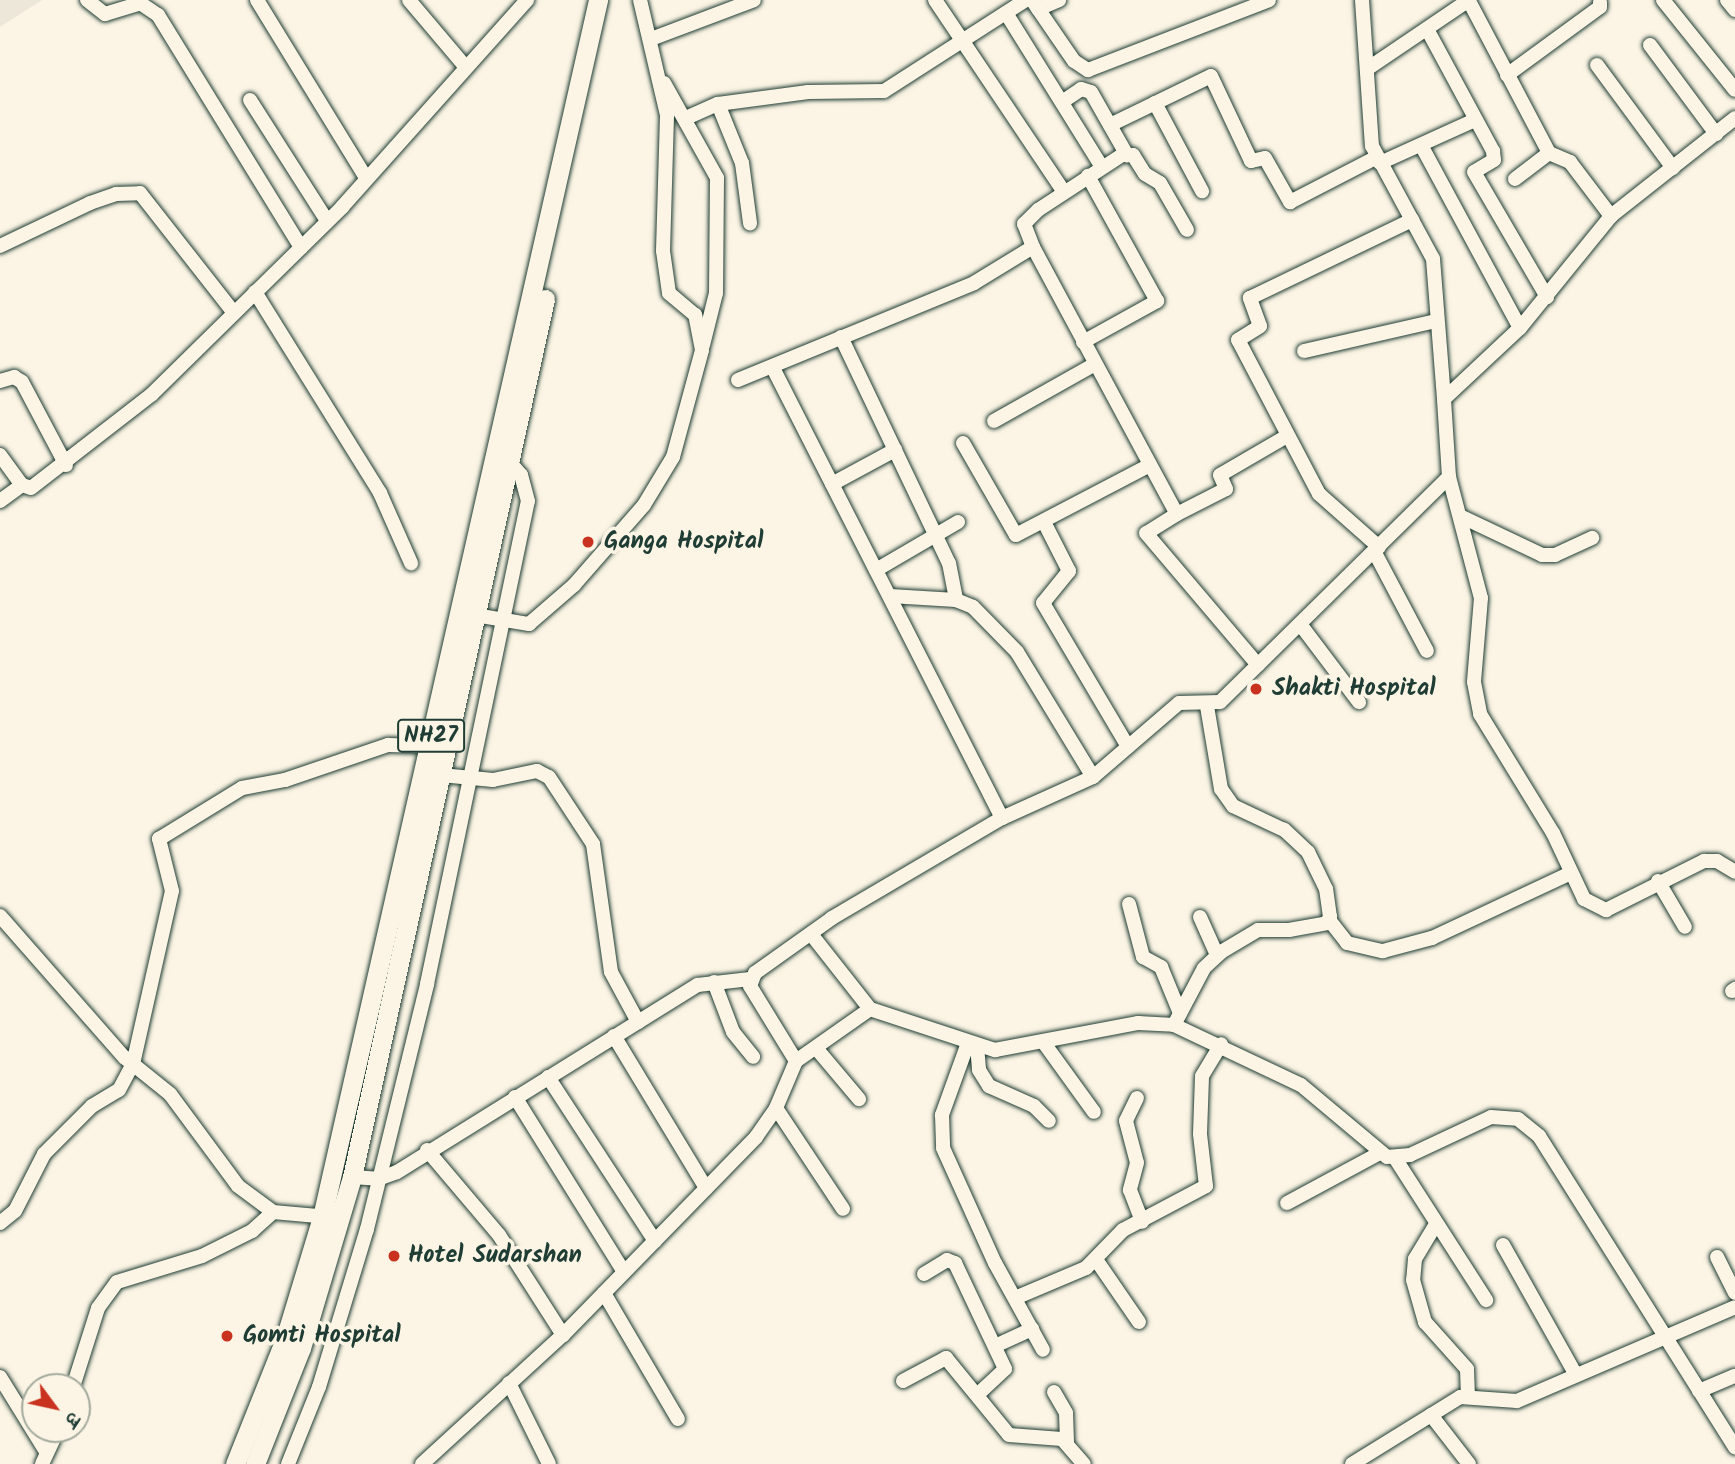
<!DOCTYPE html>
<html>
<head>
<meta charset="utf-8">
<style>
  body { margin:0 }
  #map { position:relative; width:1735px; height:1464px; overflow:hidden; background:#fcf5e5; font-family:Kalam,"Playpen Sans Deva",sans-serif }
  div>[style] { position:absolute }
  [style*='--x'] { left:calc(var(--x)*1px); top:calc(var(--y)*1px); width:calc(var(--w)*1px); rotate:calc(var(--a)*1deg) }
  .built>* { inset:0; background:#ece7d8 }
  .roads { filter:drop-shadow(0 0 2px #1f3d34) drop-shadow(0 0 2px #1f3d34) }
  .minor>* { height:14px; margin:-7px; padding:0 7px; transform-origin:7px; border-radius:7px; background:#fcf5e5 }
  .highway>* { height:19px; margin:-9.5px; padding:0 9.5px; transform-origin:9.5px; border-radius:9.5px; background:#fcf5e5 }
  .dots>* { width:19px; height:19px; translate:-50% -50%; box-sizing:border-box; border:4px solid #fcf5e5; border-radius:50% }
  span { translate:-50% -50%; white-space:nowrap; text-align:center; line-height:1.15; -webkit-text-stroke:7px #fcf5e5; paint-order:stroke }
  .shield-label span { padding:2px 5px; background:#fcf5e5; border:2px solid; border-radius:5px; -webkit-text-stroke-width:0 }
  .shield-label { font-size:23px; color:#1f3d34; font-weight:700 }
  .poi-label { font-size:24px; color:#1f3d34; font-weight:700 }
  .left { translate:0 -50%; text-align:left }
  .north { position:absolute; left:21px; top:1373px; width:70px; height:70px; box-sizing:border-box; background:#fcf5e5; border:2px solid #a4ab9e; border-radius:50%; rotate:123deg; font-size:19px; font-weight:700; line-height:28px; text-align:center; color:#1f3d34 }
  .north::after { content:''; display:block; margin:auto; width:24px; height:32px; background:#c8321e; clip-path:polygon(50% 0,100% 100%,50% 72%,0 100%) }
</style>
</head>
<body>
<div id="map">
  <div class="built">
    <i style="clip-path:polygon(0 0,42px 0,0 27px)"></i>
  </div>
  <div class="roads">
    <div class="minor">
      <i style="--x:87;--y:0;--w:23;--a:38"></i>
      <i style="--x:105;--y:14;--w:37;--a:-17"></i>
      <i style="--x:140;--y:3;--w:22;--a:34"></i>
      <i style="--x:158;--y:15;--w:273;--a:58.4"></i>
      <i style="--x:257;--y:0;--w:209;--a:58.5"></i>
      <i style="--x:409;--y:0;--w:85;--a:49.8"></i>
      <i style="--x:935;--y:0;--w:231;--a:56.1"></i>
      <i style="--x:1032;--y:0;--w:74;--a:55.5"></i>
      <i style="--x:1074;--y:61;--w:17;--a:33"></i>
      <i style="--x:1088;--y:70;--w:194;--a:-21.1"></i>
      <i style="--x:1362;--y:0;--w:146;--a:86.1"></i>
      <i style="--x:1372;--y:146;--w:128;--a:61.6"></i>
      <i style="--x:1433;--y:259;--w:140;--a:85.5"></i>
      <i style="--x:1663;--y:0;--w:115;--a:51.3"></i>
      <i style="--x:1727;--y:0;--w:13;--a:51"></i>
      <i style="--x:1469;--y:1;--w:172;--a:62.2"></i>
      <i style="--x:1549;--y:153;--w:23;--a:23"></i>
      <i style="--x:1570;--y:162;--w:68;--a:52.8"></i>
      <i style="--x:1038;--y:9;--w:23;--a:-23"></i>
      <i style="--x:1006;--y:13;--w:181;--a:58.1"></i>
      <i style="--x:1427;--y:29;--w:139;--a:61.6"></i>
      <i style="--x:1493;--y:151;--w:9;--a:84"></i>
      <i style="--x:1494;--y:160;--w:23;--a:149"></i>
      <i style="--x:1474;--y:172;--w:145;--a:59.7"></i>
      <i style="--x:651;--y:39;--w:110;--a:-20.7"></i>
      <i style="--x:1650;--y:45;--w:111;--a:53.4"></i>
      <i style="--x:1597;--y:65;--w:128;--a:53.6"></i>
      <i style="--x:1370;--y:67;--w:120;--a:-34.1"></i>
      <i style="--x:1507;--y:75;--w:115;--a:-36.2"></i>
      <i style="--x:1600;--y:7;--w:5;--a:-90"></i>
      <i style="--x:664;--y:83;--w:109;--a:60.8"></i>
      <i style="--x:717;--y:178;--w:115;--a:90.5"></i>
      <i style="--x:716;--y:293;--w:54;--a:104"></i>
      <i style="--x:250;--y:100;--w:143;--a:57.5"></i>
      <i style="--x:1062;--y:102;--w:23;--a:-34"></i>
      <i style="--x:1081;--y:89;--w:10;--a:17"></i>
      <i style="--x:1091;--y:92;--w:73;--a:60.3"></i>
      <i style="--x:1155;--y:103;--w:100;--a:61.9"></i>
      <i style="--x:718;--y:104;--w:64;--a:67.9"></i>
      <i style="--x:742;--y:163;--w:61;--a:82.4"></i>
      <i style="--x:686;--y:118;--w:35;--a:-24"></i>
      <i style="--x:718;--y:104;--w:91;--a:-7.6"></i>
      <i style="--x:808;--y:92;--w:76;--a:-0.8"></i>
      <i style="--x:884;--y:91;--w:169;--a:-32.7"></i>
      <i style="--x:1110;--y:125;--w:112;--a:-25.9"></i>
      <i style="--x:1211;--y:76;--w:94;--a:64.8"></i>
      <i style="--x:1251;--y:161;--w:14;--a:-12"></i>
      <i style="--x:1265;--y:158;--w:51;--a:60.4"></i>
      <i style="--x:1290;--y:202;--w:98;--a:-27.3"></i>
      <i style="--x:1421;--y:145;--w:208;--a:61.6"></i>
      <i style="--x:1380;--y:163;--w:104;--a:-24.4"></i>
      <i style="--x:1515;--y:179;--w:43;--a:-37.4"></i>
      <i style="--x:0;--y:246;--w:100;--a:-25.5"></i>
      <i style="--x:90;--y:203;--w:28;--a:-19"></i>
      <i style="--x:116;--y:194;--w:24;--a:-2"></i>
      <i style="--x:140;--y:193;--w:152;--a:51.9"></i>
      <i style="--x:1033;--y:247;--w:303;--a:61.7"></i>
      <i style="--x:1177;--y:514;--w:36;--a:148"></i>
      <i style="--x:1146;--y:533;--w:173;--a:49.7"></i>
      <i style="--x:255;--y:292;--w:237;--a:58.1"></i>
      <i style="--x:380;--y:493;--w:77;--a:66.1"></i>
      <i style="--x:841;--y:337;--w:250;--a:64.5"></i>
      <i style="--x:949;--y:563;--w:38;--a:79"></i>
      <i style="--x:1083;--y:342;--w:85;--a:-29"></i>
      <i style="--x:1157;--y:301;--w:143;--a:-118.9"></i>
      <i style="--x:1304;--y:351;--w:135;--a:-12.8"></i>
      <i style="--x:773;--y:368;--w:505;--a:63.03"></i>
      <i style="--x:738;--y:380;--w:255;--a:-22.3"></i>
      <i style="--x:974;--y:283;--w:69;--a:-31.4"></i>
      <i style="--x:1033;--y:247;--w:25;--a:-111"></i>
      <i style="--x:1024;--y:224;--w:20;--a:-45"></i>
      <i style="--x:1038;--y:210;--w:100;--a:-33.2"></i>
      <i style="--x:1122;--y:155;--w:11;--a:0"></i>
      <i style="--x:1133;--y:155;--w:22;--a:58"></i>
      <i style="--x:1145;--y:174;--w:17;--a:31"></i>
      <i style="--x:1160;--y:183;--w:54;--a:60.1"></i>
      <i style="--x:0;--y:381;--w:15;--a:-16"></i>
      <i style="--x:14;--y:377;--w:9;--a:32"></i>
      <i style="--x:22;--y:382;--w:94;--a:62.1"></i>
      <i style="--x:994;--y:421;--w:116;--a:-29.4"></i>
      <i style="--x:963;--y:443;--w:106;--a:60.1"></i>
      <i style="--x:1016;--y:535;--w:149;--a:-27.6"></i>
      <i style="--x:0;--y:455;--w:37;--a:54"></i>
      <i style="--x:22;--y:485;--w:9;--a:18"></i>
      <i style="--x:31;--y:488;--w:153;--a:-37.8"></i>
      <i style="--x:152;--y:394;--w:267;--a:-44.5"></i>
      <i style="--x:342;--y:207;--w:278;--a:-48.2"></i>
      <i style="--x:1449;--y:477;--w:125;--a:75.2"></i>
      <i style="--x:1481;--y:598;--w:84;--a:94.8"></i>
      <i style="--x:1474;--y:682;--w:33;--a:79"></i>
      <i style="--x:1480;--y:714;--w:140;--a:58.5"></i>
      <i style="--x:1553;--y:833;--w:73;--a:64.8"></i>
      <i style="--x:1584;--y:899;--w:25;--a:27"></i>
      <i style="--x:1606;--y:910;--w:110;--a:-26.6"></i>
      <i style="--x:1704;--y:861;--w:13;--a:0"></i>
      <i style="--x:1717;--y:861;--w:21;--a:31"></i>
      <i style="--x:832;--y:484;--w:72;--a:-28.4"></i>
      <i style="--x:0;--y:501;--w:27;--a:-36"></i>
      <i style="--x:1177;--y:514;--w:55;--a:-27"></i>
      <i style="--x:1226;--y:489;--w:15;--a:-113"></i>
      <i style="--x:1220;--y:475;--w:78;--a:-30.2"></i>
      <i style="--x:1460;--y:516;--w:91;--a:25.4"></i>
      <i style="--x:1542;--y:555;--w:13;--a:0"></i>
      <i style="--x:1555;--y:555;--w:41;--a:-24.7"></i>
      <i style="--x:1044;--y:522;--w:55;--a:63"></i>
      <i style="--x:1069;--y:571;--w:41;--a:129.1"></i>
      <i style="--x:1043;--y:603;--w:167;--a:59.4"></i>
      <i style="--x:1379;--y:547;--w:80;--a:-138.5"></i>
      <i style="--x:1319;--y:494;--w:174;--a:-117.7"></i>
      <i style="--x:1238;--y:340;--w:26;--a:-32"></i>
      <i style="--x:1260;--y:326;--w:30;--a:-110"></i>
      <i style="--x:1250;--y:298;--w:180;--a:-25.7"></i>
      <i style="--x:1374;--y:551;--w:113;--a:62.1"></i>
      <i style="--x:876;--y:570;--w:95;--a:-30.3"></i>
      <i style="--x:890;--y:596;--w:66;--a:3.5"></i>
      <i style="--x:956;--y:600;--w:18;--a:22"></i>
      <i style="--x:973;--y:607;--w:63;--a:45.6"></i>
      <i style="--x:1017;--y:652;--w:146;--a:58.7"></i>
      <i style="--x:475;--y:615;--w:55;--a:9.5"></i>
      <i style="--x:529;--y:624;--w:60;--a:-40.9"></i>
      <i style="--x:574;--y:585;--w:106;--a:-48.8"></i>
      <i style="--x:644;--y:505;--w:56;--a:-58.9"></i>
      <i style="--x:673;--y:457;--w:111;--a:-74.8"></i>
      <i style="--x:702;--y:350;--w:36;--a:-101"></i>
      <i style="--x:695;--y:315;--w:34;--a:-140"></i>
      <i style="--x:669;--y:293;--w:42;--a:-98.1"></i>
      <i style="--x:663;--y:251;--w:136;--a:-88.3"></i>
      <i style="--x:667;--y:115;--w:118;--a:-103.2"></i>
      <i style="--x:1300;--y:624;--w:98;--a:52.9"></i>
      <i style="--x:441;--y:775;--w:52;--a:5.5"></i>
      <i style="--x:493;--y:780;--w:45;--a:-11.6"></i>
      <i style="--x:537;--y:771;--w:13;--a:27"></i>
      <i style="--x:549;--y:777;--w:80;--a:56.7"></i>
      <i style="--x:593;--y:844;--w:129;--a:82"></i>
      <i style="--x:611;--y:972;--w:57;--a:61.6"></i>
      <i style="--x:1658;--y:881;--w:53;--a:59.6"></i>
      <i style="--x:1129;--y:904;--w:55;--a:75.2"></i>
      <i style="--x:1143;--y:957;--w:21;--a:29"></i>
      <i style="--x:1161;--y:967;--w:50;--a:67.6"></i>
      <i style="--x:0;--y:916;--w:188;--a:48.7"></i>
      <i style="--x:124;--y:1057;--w:59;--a:38.8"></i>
      <i style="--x:170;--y:1094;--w:114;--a:53.5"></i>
      <i style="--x:238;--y:1186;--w:44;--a:36.6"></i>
      <i style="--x:273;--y:1212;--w:56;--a:5.1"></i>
      <i style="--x:1200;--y:917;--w:42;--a:65.9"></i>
      <i style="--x:1330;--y:921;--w:28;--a:52"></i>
      <i style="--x:1347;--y:943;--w:37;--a:13"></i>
      <i style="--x:1383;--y:951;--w:51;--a:-14.9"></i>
      <i style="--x:1432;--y:938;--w:153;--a:-25.1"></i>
      <i style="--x:811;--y:934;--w:95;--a:51.8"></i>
      <i style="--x:870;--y:1009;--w:132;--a:18.2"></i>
      <i style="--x:995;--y:1050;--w:146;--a:-10.7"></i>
      <i style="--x:1138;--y:1023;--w:36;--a:3"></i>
      <i style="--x:1174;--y:1025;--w:140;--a:25.3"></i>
      <i style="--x:1301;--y:1085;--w:112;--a:39.9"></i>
      <i style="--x:1387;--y:1157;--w:23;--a:-5"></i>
      <i style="--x:1410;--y:1155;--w:89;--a:-25.1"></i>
      <i style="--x:1491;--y:1117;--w:27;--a:4"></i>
      <i style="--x:1518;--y:1119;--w:27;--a:39"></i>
      <i style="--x:1539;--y:1136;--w:368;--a:57.8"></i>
      <i style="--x:714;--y:982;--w:53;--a:69.2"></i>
      <i style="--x:733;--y:1032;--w:32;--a:51"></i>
      <i style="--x:1732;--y:991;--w:4;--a:-34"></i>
      <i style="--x:1174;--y:1025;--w:64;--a:-62.2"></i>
      <i style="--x:1204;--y:968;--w:23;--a:-43"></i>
      <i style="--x:1221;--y:952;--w:43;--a:-30.7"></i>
      <i style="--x:1258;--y:930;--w:31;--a:0"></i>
      <i style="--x:1289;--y:930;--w:39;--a:-10"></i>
      <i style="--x:1327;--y:923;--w:7;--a:-63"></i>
      <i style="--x:1330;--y:917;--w:28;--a:-98"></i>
      <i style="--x:1326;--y:889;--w:41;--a:-115.9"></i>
      <i style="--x:1308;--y:852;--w:33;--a:-137"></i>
      <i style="--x:1284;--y:830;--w:56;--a:-154.8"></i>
      <i style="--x:1233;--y:806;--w:21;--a:-125"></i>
      <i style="--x:1221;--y:789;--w:84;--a:-99.6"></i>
      <i style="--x:614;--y:1036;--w:178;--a:58.8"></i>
      <i style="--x:968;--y:1043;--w:77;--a:109.9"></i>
      <i style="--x:942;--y:1115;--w:33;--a:88"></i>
      <i style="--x:943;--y:1148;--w:126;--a:65.7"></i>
      <i style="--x:995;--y:1263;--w:99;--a:61.1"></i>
      <i style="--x:1044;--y:1043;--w:85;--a:54.1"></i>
      <i style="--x:977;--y:1046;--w:24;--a:85"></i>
      <i style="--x:979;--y:1070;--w:19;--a:58"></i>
      <i style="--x:989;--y:1086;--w:49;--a:24"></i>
      <i style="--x:1034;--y:1106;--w:21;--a:45"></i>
      <i style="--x:816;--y:1048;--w:67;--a:49.9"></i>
      <i style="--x:796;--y:1061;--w:90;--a:-35.1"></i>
      <i style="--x:548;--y:1077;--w:196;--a:56.9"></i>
      <i style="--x:515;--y:1097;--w:206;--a:58.1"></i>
      <i style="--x:1137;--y:1098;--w:25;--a:116"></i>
      <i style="--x:1126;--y:1121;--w:43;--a:75.3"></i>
      <i style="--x:1137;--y:1163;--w:28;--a:105"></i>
      <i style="--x:1130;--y:1190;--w:34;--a:69"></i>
      <i style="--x:776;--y:1108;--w:121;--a:56.4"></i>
      <i style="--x:427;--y:1150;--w:111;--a:49.7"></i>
      <i style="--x:499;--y:1235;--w:119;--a:57.4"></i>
      <i style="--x:1395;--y:1158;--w:169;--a:57.3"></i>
      <i style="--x:352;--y:1177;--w:26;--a:4"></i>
      <i style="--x:378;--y:1179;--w:20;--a:-20"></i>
      <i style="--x:397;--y:1172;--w:354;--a:-31.9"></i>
      <i style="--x:698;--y:985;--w:52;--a:-6.6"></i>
      <i style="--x:1287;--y:1203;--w:106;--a:-28.3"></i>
      <i style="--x:0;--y:1223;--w:19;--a:-39"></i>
      <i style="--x:15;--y:1211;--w:64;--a:-63"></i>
      <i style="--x:44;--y:1154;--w:68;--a:-45"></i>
      <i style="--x:92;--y:1106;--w:31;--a:-31"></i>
      <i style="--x:119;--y:1090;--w:30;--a:-62"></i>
      <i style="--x:133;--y:1064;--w:177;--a:-77.3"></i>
      <i style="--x:172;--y:891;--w:54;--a:-104"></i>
      <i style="--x:159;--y:839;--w:97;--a:-31.6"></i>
      <i style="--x:242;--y:788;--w:44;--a:-10.5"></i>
      <i style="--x:285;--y:780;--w:109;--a:-18.8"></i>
      <i style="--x:388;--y:745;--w:41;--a:1.4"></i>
      <i style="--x:1436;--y:1224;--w:41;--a:121"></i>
      <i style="--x:1415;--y:1259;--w:21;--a:95"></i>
      <i style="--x:1413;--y:1280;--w:44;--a:74.1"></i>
      <i style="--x:1425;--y:1322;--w:63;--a:48.2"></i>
      <i style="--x:1467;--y:1369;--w:25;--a:88"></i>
      <i style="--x:1503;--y:1245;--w:149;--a:60.7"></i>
      <i style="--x:1717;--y:1257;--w:40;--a:63.4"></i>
      <i style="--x:1097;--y:1261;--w:74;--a:55.5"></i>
      <i style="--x:924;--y:1274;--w:27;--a:-31"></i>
      <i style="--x:947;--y:1260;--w:9;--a:21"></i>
      <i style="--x:955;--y:1263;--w:117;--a:64.7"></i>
      <i style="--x:1005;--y:1369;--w:38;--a:137"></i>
      <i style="--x:604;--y:1293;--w:146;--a:59.6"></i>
      <i style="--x:1015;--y:1298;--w:77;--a:-22.9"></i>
      <i style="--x:1086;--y:1268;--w:53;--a:-45.8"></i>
      <i style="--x:1123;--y:1230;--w:94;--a:-27.9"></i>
      <i style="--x:1206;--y:1186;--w:52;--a:-96.6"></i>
      <i style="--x:1200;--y:1134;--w:58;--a:-88"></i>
      <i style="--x:1202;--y:1076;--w:37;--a:-59"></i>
      <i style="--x:995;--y:1346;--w:41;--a:-24.7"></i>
      <i style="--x:0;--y:1377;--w:89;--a:58.3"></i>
      <i style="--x:903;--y:1381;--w:49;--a:-28.1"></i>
      <i style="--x:946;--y:1358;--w:99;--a:50.7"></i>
      <i style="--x:1009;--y:1435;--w:53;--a:4.3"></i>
      <i style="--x:1062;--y:1439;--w:33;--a:49"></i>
      <i style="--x:509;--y:1383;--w:90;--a:63.7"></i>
      <i style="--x:73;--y:1387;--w:83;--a:-72.4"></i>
      <i style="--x:98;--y:1308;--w:32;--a:-54"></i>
      <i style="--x:117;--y:1282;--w:89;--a:-17"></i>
      <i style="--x:202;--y:1256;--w:56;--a:-26.6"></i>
      <i style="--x:252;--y:1231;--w:28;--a:-42"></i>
      <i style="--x:1699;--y:1391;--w:39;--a:-23"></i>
      <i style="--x:1054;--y:1392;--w:24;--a:60"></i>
      <i style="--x:1066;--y:1413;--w:30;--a:88"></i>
      <i style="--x:1431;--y:1415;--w:62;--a:52.2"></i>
      <i style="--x:42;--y:1464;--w:38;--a:-65"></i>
      <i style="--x:288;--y:1464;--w:83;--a:-68.1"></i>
      <i style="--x:319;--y:1387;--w:165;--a:-73.1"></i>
      <i style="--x:367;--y:1229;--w:252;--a:-76.2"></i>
      <i style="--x:427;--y:984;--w:493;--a:-78.2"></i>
      <i style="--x:528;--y:501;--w:27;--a:-105"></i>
      <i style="--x:521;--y:475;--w:18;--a:-131"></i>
      <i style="--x:422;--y:1464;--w:191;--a:-42.5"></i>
      <i style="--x:563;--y:1335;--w:277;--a:-45.7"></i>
      <i style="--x:756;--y:1137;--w:35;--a:-55"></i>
      <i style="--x:776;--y:1108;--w:51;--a:-66.9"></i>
      <i style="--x:796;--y:1061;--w:88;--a:-121.5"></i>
      <i style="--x:750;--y:986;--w:14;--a:-69"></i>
      <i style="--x:755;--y:973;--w:95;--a:-35.5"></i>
      <i style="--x:832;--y:918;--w:197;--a:-30.5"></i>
      <i style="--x:1002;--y:818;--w:100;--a:-24.3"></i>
      <i style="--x:1093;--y:777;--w:113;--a:-40.7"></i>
      <i style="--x:1179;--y:703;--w:41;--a:-1.4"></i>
      <i style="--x:1220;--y:702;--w:321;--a:-44.5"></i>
      <i style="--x:1449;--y:477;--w:78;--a:-93.7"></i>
      <i style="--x:1444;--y:399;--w:104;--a:-43.1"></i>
      <i style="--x:1520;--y:328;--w:144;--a:-50.9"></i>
      <i style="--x:1611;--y:216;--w:158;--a:-38.3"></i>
      <i style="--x:1352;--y:1464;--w:127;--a:-31.8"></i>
      <i style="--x:1460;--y:1397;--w:57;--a:4"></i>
      <i style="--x:1517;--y:1401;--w:237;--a:-23.3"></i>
    </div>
    <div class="highway">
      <i style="--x:235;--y:1464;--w:135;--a:-68.2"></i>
      <i style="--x:285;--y:1339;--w:127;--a:-73.1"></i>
      <i style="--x:322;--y:1217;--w:1248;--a:-77.22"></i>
      <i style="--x:255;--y:1464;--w:125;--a:-68.4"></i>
      <i style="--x:301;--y:1348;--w:178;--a:-73.4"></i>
      <i style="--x:352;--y:1177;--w:899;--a:-77.6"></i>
    </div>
  </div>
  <div class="dots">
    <i style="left:588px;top:542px;background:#c8321e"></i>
    <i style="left:1256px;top:689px;background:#c8321e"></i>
    <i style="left:394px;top:1256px;background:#c8321e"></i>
    <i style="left:227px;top:1336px;background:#c8321e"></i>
  </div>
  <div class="shield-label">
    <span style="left:431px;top:736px">NH27</span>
  </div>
  <div class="poi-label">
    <span class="left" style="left:604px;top:542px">Ganga Hospital</span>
    <span class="left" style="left:1272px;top:689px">Shakti Hospital</span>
    <span class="left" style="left:408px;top:1256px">Hotel Sudarshan</span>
    <span class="left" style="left:243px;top:1336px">Gomti Hospital</span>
  </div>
  <div class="north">उ</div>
</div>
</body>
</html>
